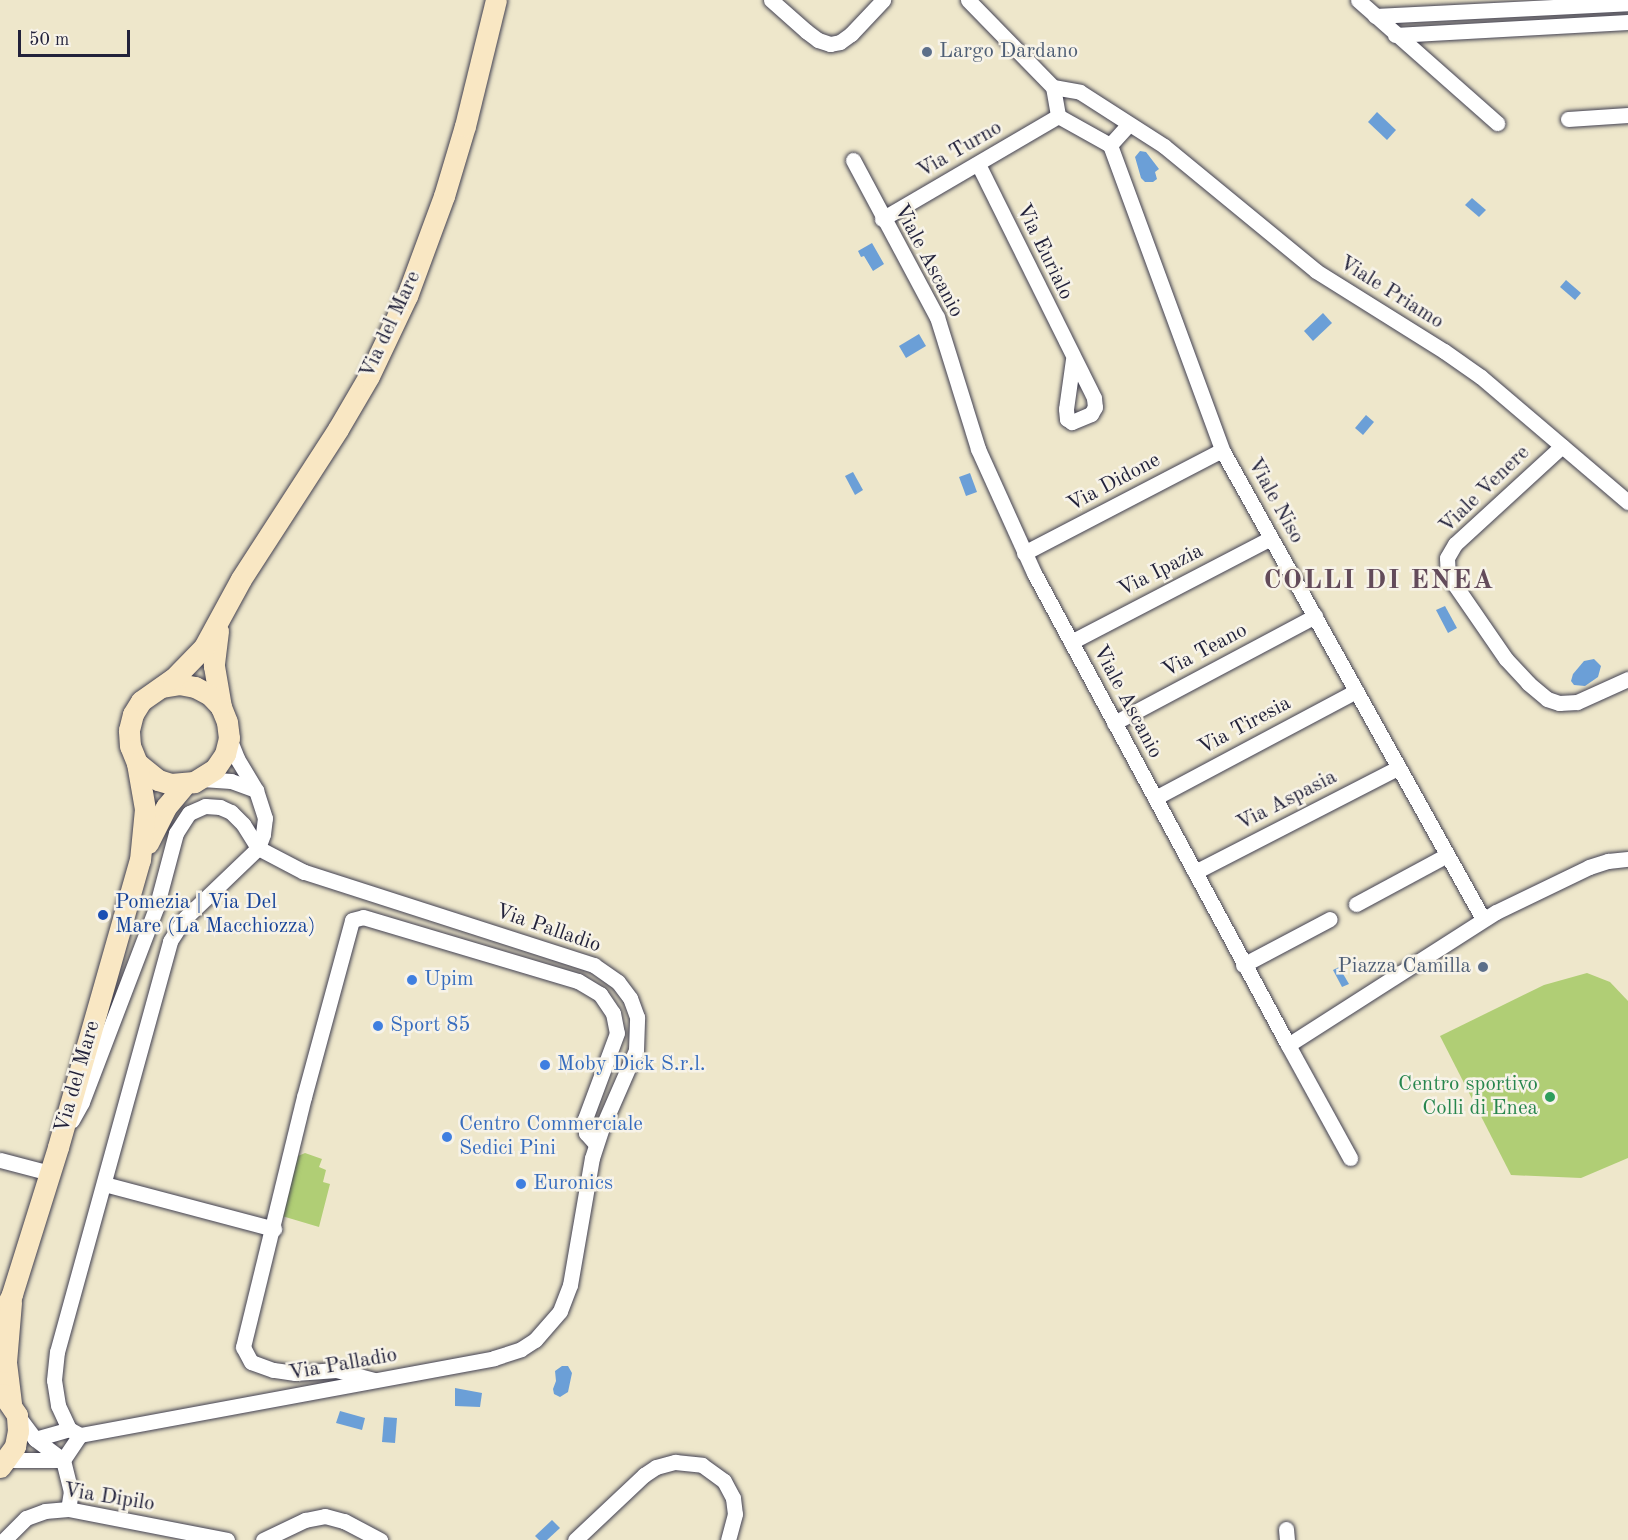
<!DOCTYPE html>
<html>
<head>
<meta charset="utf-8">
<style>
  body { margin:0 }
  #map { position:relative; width:1628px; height:1540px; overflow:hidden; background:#eee7cb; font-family:"Old Standard TT",serif }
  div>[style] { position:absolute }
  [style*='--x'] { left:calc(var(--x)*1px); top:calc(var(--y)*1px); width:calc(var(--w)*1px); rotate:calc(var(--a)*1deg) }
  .green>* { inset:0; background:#b0ce75 }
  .water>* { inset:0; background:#6b9fd7 }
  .roads { filter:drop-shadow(0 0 2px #414051) drop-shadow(0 0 2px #414051) }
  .minor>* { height:15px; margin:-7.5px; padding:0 7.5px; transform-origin:7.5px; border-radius:7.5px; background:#fff }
  .secondary>* { height:21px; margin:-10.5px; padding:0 10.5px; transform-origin:10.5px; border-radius:10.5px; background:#f9e7c3 }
  .dots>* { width:16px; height:16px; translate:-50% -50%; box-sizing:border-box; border:3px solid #f7f3e8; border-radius:50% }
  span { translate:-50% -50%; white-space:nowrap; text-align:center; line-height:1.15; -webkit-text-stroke:5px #f7f3e8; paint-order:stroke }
  .service-label { font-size:21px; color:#4e5e75 }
  .left { translate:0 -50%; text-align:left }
  .right { translate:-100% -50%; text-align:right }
  .street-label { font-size:21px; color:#22223b }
  .transit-label { font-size:21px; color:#164399 }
  .shop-label { font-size:21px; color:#366cbe }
  .leisure-label { font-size:21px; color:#27864d }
  .district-label { font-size:27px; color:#634b5a; font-weight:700; letter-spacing:1.5px }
  .scale { position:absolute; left:18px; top:30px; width:112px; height:27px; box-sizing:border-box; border:3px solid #22223b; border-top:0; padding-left:8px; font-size:18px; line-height:21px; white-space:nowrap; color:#22223b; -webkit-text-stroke:4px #f7f3e8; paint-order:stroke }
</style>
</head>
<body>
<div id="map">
  <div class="green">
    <i style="clip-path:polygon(1587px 973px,1610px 982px,1628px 1001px,1628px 1158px,1581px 1178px,1511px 1175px,1440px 1036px,1544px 985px)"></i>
    <i style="clip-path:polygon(305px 1153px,322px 1159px,319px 1167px,326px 1170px,323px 1182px,330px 1184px,319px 1227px,282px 1216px,298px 1156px)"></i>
  </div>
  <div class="water">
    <i style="clip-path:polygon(1377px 112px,1396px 130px,1387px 140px,1368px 122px)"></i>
    <i style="clip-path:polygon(1140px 151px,1146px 152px,1159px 169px,1155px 172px,1157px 179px,1153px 182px,1145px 182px,1141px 178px,1135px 157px)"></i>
    <i style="clip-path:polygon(1472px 198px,1486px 210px,1479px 217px,1465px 205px)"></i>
    <i style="clip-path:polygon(872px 243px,884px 264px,873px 271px,864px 256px,861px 257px,858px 251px)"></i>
    <i style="clip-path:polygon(1566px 280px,1581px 293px,1575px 300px,1560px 287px)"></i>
    <i style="clip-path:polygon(1323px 313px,1332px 323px,1313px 341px,1304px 331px)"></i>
    <i style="clip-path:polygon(919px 334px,926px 346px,906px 358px,899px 346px)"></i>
    <i style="clip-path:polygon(1366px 415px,1374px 422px,1363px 435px,1355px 428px)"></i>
    <i style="clip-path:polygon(853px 472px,863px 490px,855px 495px,845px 476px)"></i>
    <i style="clip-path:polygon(970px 473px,977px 492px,966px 496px,959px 477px)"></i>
    <i style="clip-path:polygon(1445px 606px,1457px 628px,1448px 633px,1436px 610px)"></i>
    <i style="clip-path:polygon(1594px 659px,1601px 666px,1598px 677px,1585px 686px,1574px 685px,1571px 681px,1573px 674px,1584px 661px)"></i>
    <i style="clip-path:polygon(1339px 967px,1349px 984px,1342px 987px,1333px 970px)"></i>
    <i style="clip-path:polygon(562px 1366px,568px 1366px,572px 1373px,568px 1392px,560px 1397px,554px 1394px,553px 1389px,556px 1381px,555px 1371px)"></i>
    <i style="clip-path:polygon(455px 1388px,482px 1393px,480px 1407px,455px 1406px)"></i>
    <i style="clip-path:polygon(340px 1411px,365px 1418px,362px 1430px,336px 1423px)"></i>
    <i style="clip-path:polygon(384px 1417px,397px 1418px,395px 1443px,382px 1442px)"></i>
    <i style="clip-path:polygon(552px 1520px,560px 1528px,547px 1540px,539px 1540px,535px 1536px)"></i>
  </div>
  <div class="roads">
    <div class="minor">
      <i style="--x:771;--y:0;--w:47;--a:41.5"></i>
      <i style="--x:806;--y:31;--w:15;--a:37"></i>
      <i style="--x:818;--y:40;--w:13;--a:18"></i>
      <i style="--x:830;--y:44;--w:10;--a:-11"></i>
      <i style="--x:840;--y:42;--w:14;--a:-36"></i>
      <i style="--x:851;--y:34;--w:47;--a:-46.7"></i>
      <i style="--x:968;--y:0;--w:122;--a:45.7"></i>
      <i style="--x:1358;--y:0;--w:186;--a:41.5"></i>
      <i style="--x:1375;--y:16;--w:253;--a:-2.9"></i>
      <i style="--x:1395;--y:35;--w:233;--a:-3.2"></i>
      <i style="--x:1053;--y:87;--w:27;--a:10"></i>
      <i style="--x:1080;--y:92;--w:100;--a:32.7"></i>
      <i style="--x:1164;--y:146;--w:197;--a:39.4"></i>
      <i style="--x:1316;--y:271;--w:151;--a:32"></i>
      <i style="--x:1444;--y:351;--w:45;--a:35.1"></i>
      <i style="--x:1481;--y:377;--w:193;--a:40.4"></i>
      <i style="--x:1053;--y:87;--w:29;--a:80"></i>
      <i style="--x:1058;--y:116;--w:60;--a:29.1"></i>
      <i style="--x:1568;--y:119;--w:60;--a:-3.8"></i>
      <i style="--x:1110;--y:145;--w:325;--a:69.8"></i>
      <i style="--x:1222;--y:450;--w:537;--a:60.9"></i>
      <i style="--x:1110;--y:145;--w:28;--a:-48"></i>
      <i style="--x:853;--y:160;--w:178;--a:61.9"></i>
      <i style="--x:937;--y:317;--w:138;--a:72.7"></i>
      <i style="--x:978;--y:449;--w:136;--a:65.7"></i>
      <i style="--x:1034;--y:573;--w:536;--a:61.71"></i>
      <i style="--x:1288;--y:1045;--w:247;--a:-32.6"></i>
      <i style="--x:1496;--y:912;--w:103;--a:-25.8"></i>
      <i style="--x:1589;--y:867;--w:20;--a:-18"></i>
      <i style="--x:1608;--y:861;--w:20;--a:-6"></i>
      <i style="--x:978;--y:164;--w:261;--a:63.6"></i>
      <i style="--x:1094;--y:398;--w:9;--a:84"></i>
      <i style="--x:1095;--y:407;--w:8;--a:120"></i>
      <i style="--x:1091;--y:414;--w:21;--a:157"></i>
      <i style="--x:1072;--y:422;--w:6;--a:-149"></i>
      <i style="--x:1067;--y:419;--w:10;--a:-96"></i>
      <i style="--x:1066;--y:409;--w:50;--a:-82"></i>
      <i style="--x:882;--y:219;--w:204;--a:-30.3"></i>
      <i style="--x:1562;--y:446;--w:145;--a:137.5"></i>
      <i style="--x:1455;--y:544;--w:16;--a:120"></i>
      <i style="--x:1447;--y:558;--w:17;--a:87"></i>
      <i style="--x:1448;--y:575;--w:102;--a:55.4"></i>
      <i style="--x:1506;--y:659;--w:33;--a:47"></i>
      <i style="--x:1528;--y:683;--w:25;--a:40"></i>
      <i style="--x:1547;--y:699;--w:13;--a:18"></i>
      <i style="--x:1559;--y:703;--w:18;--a:-3"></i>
      <i style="--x:1577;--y:702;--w:56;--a:-24.3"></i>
      <i style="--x:1024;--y:553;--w:223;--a:-27.5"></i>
      <i style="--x:1071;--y:642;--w:225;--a:-27.5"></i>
      <i style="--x:1114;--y:723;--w:228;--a:-28"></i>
      <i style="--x:202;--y:779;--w:29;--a:4"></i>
      <i style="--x:231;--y:781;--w:27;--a:20"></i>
      <i style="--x:256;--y:790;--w:37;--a:-121"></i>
      <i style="--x:237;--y:758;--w:22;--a:-112"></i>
      <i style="--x:1155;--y:798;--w:228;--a:-28"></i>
      <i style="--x:1195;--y:872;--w:229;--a:-27.2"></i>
      <i style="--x:1356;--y:904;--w:103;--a:-28.3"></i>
      <i style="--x:1243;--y:965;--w:98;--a:-27.9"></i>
      <i style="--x:1288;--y:1045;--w:129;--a:61.2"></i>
      <i style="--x:0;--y:1160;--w:52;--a:14.6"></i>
      <i style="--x:104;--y:1184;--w:176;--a:14.8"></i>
      <i style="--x:374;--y:1380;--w:39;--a:-165"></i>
      <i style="--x:336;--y:1370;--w:41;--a:175.8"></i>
      <i style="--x:295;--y:1373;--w:22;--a:-172"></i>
      <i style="--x:273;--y:1370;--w:23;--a:-160"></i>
      <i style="--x:251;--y:1362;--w:17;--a:-118"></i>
      <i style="--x:243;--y:1347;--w:257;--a:-76.3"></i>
      <i style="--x:304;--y:1097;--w:183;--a:-74.8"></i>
      <i style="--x:352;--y:920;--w:11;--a:-15"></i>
      <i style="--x:363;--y:917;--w:224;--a:16.6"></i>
      <i style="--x:578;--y:981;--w:26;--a:31"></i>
      <i style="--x:600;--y:994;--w:23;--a:56"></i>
      <i style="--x:613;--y:1013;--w:20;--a:79"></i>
      <i style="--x:617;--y:1033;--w:92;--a:110.4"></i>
      <i style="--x:585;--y:1119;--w:14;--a:86"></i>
      <i style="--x:586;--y:1133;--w:15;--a:48"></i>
      <i style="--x:17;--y:1415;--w:30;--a:53"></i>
      <i style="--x:35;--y:1439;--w:35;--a:37"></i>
      <i style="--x:63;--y:1460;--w:32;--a:76"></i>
      <i style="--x:71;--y:1491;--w:18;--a:99"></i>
      <i style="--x:80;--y:1435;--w:13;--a:-151"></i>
      <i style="--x:69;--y:1429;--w:26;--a:-115"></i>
      <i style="--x:58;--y:1405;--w:25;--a:-99"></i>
      <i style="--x:54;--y:1380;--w:28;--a:-84"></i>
      <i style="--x:57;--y:1352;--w:426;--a:-74.6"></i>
      <i style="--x:170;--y:941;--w:27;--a:-57"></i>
      <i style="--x:185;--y:918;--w:101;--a:-43.8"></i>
      <i style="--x:258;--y:848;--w:15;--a:-70"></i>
      <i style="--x:263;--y:834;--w:16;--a:-83"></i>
      <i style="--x:265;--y:818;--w:29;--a:-108"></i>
      <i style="--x:35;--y:1439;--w:35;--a:-16"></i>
      <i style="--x:8;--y:1460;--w:55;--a:0"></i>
      <i style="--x:63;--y:1460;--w:30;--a:-56"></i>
      <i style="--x:80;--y:1435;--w:421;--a:-10.5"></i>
      <i style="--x:494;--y:1358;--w:28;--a:-18"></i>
      <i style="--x:521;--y:1349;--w:17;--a:-33"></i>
      <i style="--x:535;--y:1340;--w:38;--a:-49"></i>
      <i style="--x:560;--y:1311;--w:28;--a:-69"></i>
      <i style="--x:570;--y:1285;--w:129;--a:-80.2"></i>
      <i style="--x:592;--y:1158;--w:32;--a:-72"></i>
      <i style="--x:602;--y:1128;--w:85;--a:-66.4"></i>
      <i style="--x:636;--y:1050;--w:33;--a:-88"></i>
      <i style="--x:637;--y:1017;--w:20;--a:-110"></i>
      <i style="--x:630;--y:998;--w:20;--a:-127"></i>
      <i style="--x:618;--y:982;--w:29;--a:-145"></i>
      <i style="--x:594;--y:965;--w:305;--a:-162.2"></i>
      <i style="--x:304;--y:872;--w:52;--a:-152.4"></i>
      <i style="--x:258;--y:848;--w:28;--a:-122"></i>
      <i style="--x:243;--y:824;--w:17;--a:-135"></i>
      <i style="--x:231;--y:812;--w:12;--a:-156"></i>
      <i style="--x:220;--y:807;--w:15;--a:-176"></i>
      <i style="--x:205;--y:806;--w:17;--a:156"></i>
      <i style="--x:189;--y:813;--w:24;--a:123"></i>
      <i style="--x:176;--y:833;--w:78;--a:104.9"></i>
      <i style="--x:156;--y:908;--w:208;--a:110.9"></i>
      <i style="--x:82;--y:1102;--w:21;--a:119"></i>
      <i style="--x:1286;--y:1529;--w:11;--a:85"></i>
      <i style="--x:4;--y:1540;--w:31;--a:-45"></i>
      <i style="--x:26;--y:1518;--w:20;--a:-20"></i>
      <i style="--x:45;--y:1511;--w:23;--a:-5"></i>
      <i style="--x:68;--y:1509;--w:162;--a:11"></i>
      <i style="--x:263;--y:1540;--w:47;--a:-25.5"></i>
      <i style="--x:305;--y:1520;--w:20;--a:-11"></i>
      <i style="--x:325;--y:1516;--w:20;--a:15"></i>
      <i style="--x:344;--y:1521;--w:41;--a:27.8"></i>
      <i style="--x:575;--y:1540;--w:95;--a:-43.3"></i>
      <i style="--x:644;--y:1475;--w:14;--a:-34"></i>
      <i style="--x:656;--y:1467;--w:20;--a:-15"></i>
      <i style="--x:675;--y:1462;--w:27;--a:6"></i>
      <i style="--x:702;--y:1465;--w:27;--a:36"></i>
      <i style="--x:724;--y:1481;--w:19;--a:62"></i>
      <i style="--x:733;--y:1498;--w:16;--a:83"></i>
      <i style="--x:735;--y:1514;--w:27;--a:105"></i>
    </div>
    <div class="secondary">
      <i style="--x:218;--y:631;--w:35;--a:97"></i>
      <i style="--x:214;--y:666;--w:42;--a:80.3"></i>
      <i style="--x:162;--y:687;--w:17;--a:-10"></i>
      <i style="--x:179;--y:684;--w:16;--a:11"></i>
      <i style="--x:195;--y:687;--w:17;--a:28"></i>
      <i style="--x:210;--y:695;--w:16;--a:47"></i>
      <i style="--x:221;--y:707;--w:16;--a:68"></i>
      <i style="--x:227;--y:722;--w:16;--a:83"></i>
      <i style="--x:229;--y:738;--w:16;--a:104"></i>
      <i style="--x:225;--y:754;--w:18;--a:124"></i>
      <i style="--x:215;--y:769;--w:25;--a:148"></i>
      <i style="--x:194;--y:782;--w:23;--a:175"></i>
      <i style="--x:171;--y:784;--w:14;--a:-163"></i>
      <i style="--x:158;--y:780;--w:27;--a:-141"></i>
      <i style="--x:137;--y:763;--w:18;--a:-112"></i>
      <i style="--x:130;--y:746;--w:16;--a:-94"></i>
      <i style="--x:129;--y:730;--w:16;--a:-76"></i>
      <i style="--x:133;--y:714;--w:15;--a:-58"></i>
      <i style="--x:141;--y:701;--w:39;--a:-35"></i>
      <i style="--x:173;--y:679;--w:45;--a:-45.9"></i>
      <i style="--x:204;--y:647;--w:77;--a:-61.4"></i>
      <i style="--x:241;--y:579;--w:179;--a:-57.1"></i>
      <i style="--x:338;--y:429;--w:61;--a:-59.7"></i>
      <i style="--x:369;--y:376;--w:89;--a:-64.6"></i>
      <i style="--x:407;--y:296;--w:107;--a:-69.7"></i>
      <i style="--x:444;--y:196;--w:73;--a:-73.3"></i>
      <i style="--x:465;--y:126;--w:130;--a:-76.2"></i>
      <i style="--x:148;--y:843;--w:40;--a:-63.4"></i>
      <i style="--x:166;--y:807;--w:30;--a:-50"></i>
      <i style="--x:0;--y:1318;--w:27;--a:-63"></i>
      <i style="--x:12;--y:1294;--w:154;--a:-72.6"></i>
      <i style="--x:58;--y:1147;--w:298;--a:-74.1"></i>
      <i style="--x:140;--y:860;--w:51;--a:-84.4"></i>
      <i style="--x:145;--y:809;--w:47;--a:-99.9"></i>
      <i style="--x:11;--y:1403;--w:41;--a:-97"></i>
      <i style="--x:6;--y:1362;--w:60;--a:-85.2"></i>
      <i style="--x:0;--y:1467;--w:26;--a:-54"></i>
      <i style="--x:15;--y:1446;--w:15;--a:-79"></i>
      <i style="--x:18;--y:1431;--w:16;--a:-94"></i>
      <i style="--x:17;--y:1415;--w:25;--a:-124"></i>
    </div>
  </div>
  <div class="dots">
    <i style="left:927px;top:52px;background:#5c6f8a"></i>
    <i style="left:103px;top:915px;background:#1a4fb4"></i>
    <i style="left:1483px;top:967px;background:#5c6f8a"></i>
    <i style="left:412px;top:980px;background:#3f7fe0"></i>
    <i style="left:378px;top:1026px;background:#3f7fe0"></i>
    <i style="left:545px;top:1065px;background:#3f7fe0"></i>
    <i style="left:1550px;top:1097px;background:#2e9e5b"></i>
    <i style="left:447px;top:1137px;background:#3f7fe0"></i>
    <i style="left:521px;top:1184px;background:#3f7fe0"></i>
  </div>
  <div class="service-label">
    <span class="left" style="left:939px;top:52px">Largo Dardano</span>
    <span class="right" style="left:1471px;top:967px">Piazza Camilla</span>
  </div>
  <div class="street-label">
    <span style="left:960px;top:150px;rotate:-30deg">Via Turno</span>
    <span style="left:1044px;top:252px;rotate:64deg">Via Eurialo</span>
    <span style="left:928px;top:261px;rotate:62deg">Viale Ascanio</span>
    <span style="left:1391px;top:293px;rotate:32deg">Viale Priamo</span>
    <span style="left:391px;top:325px;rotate:-65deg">Via del Mare</span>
    <span style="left:1114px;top:483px;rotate:-28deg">Via Didone</span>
    <span style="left:1485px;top:490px;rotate:-44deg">Viale Venere</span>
    <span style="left:1275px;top:501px;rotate:61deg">Viale Niso</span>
    <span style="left:1161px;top:571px;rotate:-27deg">Via Ipazia</span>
    <span style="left:1205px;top:651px;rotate:-28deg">Via Teano</span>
    <span style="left:1127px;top:702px;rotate:62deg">Viale Ascanio</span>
    <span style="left:1245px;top:726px;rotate:-28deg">Via Tiresia</span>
    <span style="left:1287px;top:801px;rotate:-27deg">Via Aspasia</span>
    <span style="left:548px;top:929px;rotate:19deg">Via Palladio</span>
    <span style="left:78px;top:1077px;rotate:-74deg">Via del Mare</span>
    <span style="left:343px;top:1365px;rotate:-10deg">Via Palladio</span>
    <span style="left:109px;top:1498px;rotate:9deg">Via Dipilo</span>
  </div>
  <div class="transit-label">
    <span class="left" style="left:115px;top:915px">Pomezia | Via Del<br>Mare (La Macchiozza)</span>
  </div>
  <div class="shop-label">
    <span class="left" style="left:424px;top:980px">Upim</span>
    <span class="left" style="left:390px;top:1026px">Sport 85</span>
    <span class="left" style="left:557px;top:1065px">Moby Dick S.r.l.</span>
    <span class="left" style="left:459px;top:1137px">Centro Commerciale<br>Sedici Pini</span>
    <span class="left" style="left:533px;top:1184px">Euronics</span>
  </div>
  <div class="leisure-label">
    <span class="right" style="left:1538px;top:1097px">Centro sportivo<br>Colli di Enea</span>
  </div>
  <div class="district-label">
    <span style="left:1379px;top:581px">COLLI DI ENEA</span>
  </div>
  <div class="scale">50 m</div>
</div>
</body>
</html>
